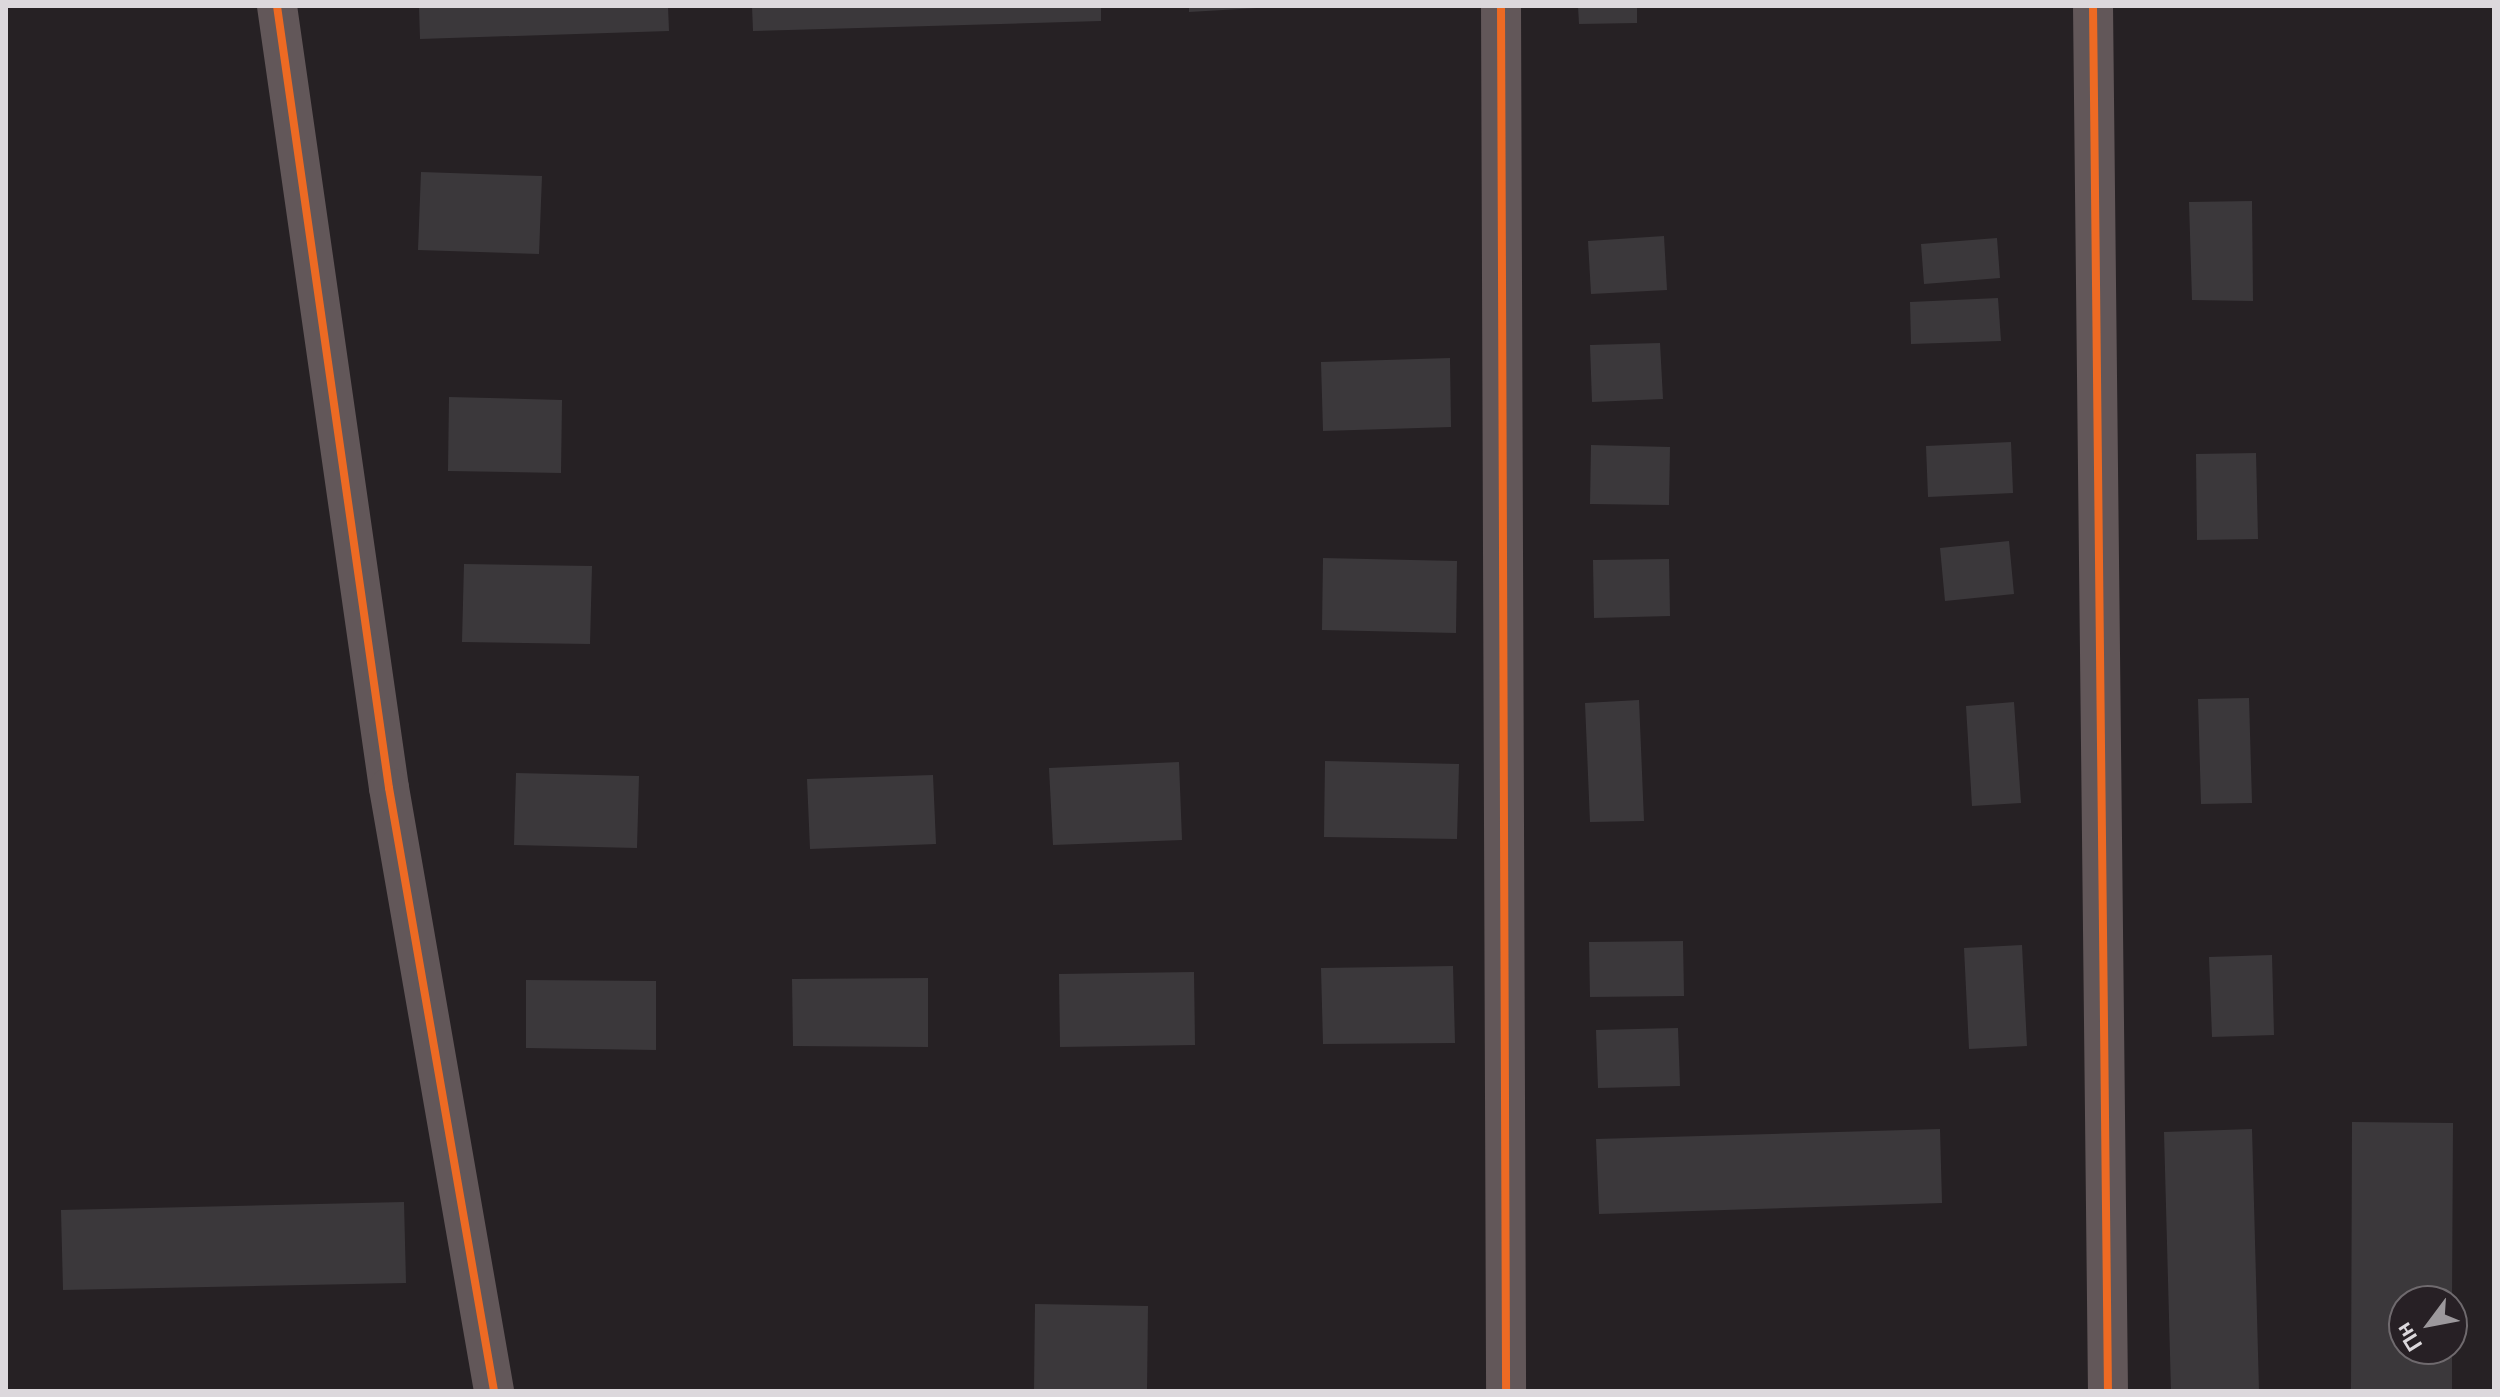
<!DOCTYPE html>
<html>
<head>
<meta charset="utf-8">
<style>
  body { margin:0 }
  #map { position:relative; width:2500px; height:1397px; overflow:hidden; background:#262124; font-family:"DM Sans",sans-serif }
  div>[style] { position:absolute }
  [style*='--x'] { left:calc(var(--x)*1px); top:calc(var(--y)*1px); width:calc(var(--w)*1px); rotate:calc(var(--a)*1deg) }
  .building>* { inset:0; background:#3b383b }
  .minor>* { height:40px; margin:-20px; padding:0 20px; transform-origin:20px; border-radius:20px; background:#625759 }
  .cycleway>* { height:8px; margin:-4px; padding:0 4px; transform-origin:4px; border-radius:4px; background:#ed6a23 }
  span { translate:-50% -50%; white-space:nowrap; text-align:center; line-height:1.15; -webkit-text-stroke:7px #272025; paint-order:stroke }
  .frame { position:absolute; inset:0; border:8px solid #dcd8dc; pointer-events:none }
  .north { position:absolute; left:2388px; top:1285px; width:80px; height:80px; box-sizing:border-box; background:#272025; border:2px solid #6f6a6e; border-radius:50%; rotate:238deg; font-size:22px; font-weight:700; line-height:32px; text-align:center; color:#dcd8dc }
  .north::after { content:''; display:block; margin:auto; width:28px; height:36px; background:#9c989c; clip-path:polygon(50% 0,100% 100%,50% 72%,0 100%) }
</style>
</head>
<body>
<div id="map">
  <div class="building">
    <i style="clip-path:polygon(419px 6px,668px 6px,669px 31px,420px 39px)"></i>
    <i style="clip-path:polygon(752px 6px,1101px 6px,1101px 21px,753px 31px)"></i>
    <i style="clip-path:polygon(1189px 6px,1257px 6px,1257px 8px,1189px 12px)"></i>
    <i style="clip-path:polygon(1578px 6px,1637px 6px,1637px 23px,1579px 24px)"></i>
    <i style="clip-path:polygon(421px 172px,542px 176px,539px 254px,418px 250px)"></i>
    <i style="clip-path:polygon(2252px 201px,2253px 301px,2192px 300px,2189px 202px)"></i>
    <i style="clip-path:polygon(1664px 236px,1667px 290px,1591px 294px,1588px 241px)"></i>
    <i style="clip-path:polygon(1997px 238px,2000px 278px,1924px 284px,1921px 244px)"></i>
    <i style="clip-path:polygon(1998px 298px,2001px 341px,1911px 344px,1910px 302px)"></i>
    <i style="clip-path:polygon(1660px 343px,1663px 399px,1592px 402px,1590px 345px)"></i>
    <i style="clip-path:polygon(1450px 358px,1451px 427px,1323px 431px,1321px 362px)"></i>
    <i style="clip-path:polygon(449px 397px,562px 400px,561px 473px,448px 471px)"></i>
    <i style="clip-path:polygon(2011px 442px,2013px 493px,1928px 497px,1926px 446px)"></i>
    <i style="clip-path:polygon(1591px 445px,1670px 447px,1669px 505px,1590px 504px)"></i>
    <i style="clip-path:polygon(2256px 453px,2258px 539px,2197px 540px,2196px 454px)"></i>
    <i style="clip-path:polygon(2009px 541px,2014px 594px,1945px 601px,1940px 548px)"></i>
    <i style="clip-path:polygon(1323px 558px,1457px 561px,1456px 633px,1322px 630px)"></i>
    <i style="clip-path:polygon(1669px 559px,1670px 616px,1594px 618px,1593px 560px)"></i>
    <i style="clip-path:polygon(464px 564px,592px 566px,590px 644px,462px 642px)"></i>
    <i style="clip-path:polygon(2249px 698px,2252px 803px,2201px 804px,2198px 699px)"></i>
    <i style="clip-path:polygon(1639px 700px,1644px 821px,1590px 822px,1585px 703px)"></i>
    <i style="clip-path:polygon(2014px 702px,2021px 803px,1972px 806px,1966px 706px)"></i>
    <i style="clip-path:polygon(1325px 761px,1459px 764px,1457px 839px,1324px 837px)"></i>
    <i style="clip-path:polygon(1179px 762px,1182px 840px,1053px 845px,1049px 768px)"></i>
    <i style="clip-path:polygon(516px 773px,639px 776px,637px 848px,514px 845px)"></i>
    <i style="clip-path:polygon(933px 775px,936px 844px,810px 849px,807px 779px)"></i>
    <i style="clip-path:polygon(1683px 941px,1684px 996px,1590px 997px,1589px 942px)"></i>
    <i style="clip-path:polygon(2022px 945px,2027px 1046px,1969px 1049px,1964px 948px)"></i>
    <i style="clip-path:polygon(2272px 955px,2274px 1035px,2212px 1037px,2209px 957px)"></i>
    <i style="clip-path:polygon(1453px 966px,1455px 1043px,1323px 1044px,1321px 968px)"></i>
    <i style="clip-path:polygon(1194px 972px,1195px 1045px,1060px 1047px,1059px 974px)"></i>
    <i style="clip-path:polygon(928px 978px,928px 1047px,793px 1046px,792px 979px)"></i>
    <i style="clip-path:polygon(526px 980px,656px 981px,656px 1050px,526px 1048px)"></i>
    <i style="clip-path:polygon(1678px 1028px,1680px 1086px,1598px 1088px,1596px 1030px)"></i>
    <i style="clip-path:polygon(2352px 1122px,2453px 1123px,2452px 1301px,2404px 1301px,2404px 1349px,2452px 1349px,2452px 1391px,2351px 1391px)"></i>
    <i style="clip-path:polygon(1940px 1129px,1942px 1203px,1599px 1214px,1596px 1139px)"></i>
    <i style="clip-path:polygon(2252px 1129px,2259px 1391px,2171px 1391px,2164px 1132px)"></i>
    <i style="clip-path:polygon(404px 1202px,406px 1283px,63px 1290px,61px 1210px)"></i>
    <i style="clip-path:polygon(1035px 1304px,1148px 1306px,1147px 1391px,1034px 1391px)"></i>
  </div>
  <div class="minor">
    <i style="--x:277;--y:6;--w:790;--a:81.85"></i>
    <i style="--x:389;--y:788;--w:612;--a:80.12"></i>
    <i style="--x:1501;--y:6;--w:1385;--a:89.79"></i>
    <i style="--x:2093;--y:6;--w:1385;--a:89.38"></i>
  </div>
  <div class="cycleway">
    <i style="--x:277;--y:6;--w:790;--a:81.85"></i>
    <i style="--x:389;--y:788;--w:612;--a:80.12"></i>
    <i style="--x:1501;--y:6;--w:1385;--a:89.79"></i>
    <i style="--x:2093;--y:6;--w:1385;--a:89.38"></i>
  </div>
  <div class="frame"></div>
  <div class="north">Пн</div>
</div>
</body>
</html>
